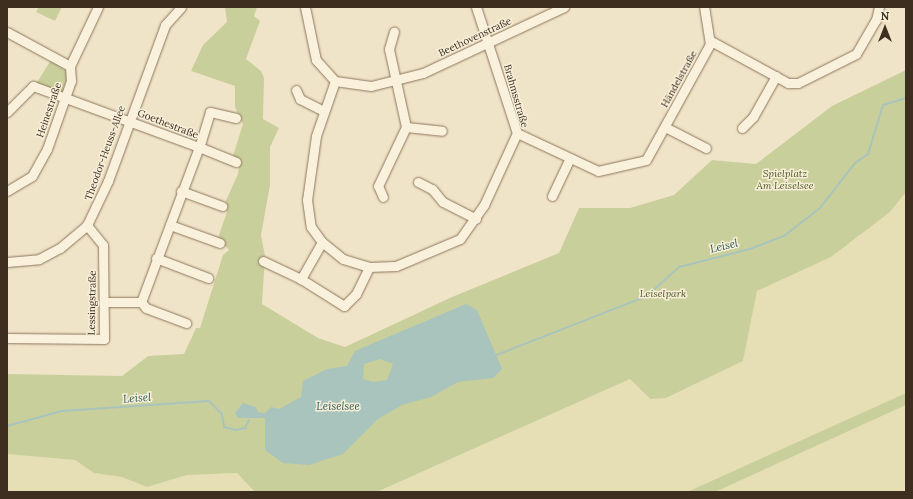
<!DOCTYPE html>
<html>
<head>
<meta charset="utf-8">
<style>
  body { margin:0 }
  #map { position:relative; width:913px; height:499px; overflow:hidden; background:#f0e4c8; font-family:Lora,serif }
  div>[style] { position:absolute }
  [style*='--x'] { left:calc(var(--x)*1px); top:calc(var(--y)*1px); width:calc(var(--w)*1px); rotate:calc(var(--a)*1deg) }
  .farmland>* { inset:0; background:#e6deb5 }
  .green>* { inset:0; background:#c9cf9b }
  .water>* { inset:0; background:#a9c4bc }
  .stream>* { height:2px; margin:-1px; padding:0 1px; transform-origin:1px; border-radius:1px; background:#a9c4bc }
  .roads { filter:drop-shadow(0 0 1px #8d765c) drop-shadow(0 0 1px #8d765c) }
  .minor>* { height:9px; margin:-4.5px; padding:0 4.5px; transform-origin:4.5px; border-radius:4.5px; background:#faf1dc }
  span { translate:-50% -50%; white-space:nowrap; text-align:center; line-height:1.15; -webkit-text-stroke:3px #f7eed8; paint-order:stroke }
  .street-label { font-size:10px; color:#3d2e20 }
  .park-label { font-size:10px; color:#4d5a26; font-style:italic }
  .water-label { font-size:11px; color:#2f5d5a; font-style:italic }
  .frame { position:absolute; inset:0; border:8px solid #3d2e20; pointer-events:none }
  .north { position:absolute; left:865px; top:8px; width:40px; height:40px; -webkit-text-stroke:3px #f7eed8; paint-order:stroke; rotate:0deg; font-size:11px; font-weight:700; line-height:16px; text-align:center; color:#3d2e20 }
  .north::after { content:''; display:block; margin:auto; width:14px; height:18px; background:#3d2e20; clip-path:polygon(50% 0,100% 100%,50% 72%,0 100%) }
</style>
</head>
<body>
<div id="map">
  <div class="farmland">
    <i style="clip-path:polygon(906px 192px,906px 393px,687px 492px,378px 492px,630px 379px,649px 399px,666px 398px,743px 361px,757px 291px,831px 257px,890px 212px)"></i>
    <i style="clip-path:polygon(906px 405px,906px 492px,715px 492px)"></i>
    <i style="clip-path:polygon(7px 454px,75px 460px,94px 473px,122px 477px,147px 487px,187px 475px,237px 473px,255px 492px,7px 492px)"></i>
  </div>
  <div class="green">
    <i style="clip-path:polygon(39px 7px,62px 7px,55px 21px,36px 12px)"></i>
    <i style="clip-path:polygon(225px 7px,257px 7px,254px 16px,260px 21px,246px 59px,261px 71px,264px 78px,263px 119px,279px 128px,270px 147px,270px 185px,261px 235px,265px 256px,262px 304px,318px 338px,345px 347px,452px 297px,559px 253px,579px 208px,630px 208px,674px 195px,712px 160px,756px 164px,832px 106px,906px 70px,906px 192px,890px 212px,831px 257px,757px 291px,743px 361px,666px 398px,650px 399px,630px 379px,377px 492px,255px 492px,237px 473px,187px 475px,147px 487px,122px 477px,94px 473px,75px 460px,7px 454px,7px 374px,122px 376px,148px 356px,184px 354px,196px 328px,200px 328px,223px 255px,229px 250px,218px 238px,227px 212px,224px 205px,238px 174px,239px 165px,233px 156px,243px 124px,235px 107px,235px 86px,191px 71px,203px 45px,227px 22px)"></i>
    <i style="clip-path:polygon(51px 60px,68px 73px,63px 92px,36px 84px)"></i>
    <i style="clip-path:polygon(906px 393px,906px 405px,715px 492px,687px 492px)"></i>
  </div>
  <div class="water">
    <i style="clip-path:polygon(evenodd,466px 304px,477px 310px,502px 369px,493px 378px,458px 382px,431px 397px,402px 405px,378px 419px,343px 454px,309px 465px,283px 463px,265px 450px,265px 418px,238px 418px,235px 413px,243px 403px,256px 407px,258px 412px,265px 413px,271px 407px,279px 409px,301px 397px,303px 381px,327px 369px,347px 366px,355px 351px,466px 304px,380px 359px,393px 364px,387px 380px,373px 382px,363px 379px,364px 364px,380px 359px)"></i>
  </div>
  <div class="stream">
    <i style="--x:494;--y:356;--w:164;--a:-21.4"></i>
    <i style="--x:647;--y:296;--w:43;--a:-42.2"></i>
    <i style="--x:679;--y:267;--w:73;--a:-14.2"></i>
    <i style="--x:750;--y:249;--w:36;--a:-21"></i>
    <i style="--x:784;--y:236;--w:46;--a:-37.9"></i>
    <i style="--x:820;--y:208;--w:57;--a:-52.1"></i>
    <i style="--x:855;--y:163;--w:16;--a:-35"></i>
    <i style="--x:868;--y:154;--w:51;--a:-73"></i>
    <i style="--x:883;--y:105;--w:24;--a:-17"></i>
    <i style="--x:7;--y:426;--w:57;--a:-15.3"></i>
    <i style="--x:62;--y:411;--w:147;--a:-3.9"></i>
    <i style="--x:209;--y:401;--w:18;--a:45"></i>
    <i style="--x:222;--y:414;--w:13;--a:81"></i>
    <i style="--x:224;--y:427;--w:12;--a:14"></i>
    <i style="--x:236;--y:430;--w:9;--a:-13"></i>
    <i style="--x:245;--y:428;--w:9;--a:-63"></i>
  </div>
  <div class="roads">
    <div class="minor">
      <i style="--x:305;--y:7;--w:54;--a:78.3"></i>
      <i style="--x:316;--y:60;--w:28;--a:48"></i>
      <i style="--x:335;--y:81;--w:36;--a:8"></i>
      <i style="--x:371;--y:86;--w:54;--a:-14"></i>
      <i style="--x:423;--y:73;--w:156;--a:-25.1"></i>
      <i style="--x:7;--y:32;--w:72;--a:28.4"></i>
      <i style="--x:711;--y:41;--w:88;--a:28.6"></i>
      <i style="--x:788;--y:83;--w:10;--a:0"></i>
      <i style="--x:798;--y:83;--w:65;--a:-26.6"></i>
      <i style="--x:856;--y:54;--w:39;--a:-60"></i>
      <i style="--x:876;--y:20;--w:13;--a:-77"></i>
      <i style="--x:335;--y:81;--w:58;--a:109.1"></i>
      <i style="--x:316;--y:136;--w:65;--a:98"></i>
      <i style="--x:307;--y:200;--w:27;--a:82"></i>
      <i style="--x:311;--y:227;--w:19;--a:54"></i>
      <i style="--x:322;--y:242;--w:27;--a:39"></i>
      <i style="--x:343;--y:259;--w:27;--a:17"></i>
      <i style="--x:369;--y:267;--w:27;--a:-2"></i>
      <i style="--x:396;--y:266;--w:69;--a:-22.9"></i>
      <i style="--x:460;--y:239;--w:42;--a:-54.8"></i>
      <i style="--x:484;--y:205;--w:79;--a:-65.4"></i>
      <i style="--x:517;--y:133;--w:133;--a:-108"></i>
      <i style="--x:296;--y:90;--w:10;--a:66"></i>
      <i style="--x:300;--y:99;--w:25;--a:27"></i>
      <i style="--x:7;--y:112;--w:37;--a:-45"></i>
      <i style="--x:33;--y:86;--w:177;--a:20.2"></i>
      <i style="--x:199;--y:147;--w:165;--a:110.5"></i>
      <i style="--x:141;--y:302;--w:37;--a:180"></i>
      <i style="--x:236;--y:118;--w:27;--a:-167"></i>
      <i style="--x:210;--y:112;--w:37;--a:107"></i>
      <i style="--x:199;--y:147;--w:40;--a:22"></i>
      <i style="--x:406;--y:127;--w:36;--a:6"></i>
      <i style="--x:665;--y:127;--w:46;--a:27.1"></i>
      <i style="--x:742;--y:128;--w:16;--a:-45"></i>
      <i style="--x:753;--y:117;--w:47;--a:-60.7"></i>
      <i style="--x:517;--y:133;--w:89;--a:25.1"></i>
      <i style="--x:598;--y:171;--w:49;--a:-12.9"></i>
      <i style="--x:646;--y:160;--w:132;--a:-61.1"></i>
      <i style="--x:710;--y:44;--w:37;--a:-99"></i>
      <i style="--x:418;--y:182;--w:16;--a:27"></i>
      <i style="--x:432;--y:189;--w:17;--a:50"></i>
      <i style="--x:443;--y:202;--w:37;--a:27"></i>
      <i style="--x:7;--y:191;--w:29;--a:-31"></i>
      <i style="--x:32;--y:176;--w:31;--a:-61"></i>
      <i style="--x:47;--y:149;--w:72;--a:-70.6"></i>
      <i style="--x:71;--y:81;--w:15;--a:-94"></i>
      <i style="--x:70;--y:66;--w:65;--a:-64.6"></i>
      <i style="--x:181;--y:191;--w:44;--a:20.1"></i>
      <i style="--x:552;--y:196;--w:42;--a:-64.7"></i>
      <i style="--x:383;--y:197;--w:12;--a:-114"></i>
      <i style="--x:378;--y:186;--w:65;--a:-64.6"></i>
      <i style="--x:406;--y:127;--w:80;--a:-102.3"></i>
      <i style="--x:389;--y:49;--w:18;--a:-74"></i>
      <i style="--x:170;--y:225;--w:53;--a:19.8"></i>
      <i style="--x:322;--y:242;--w:43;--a:119.6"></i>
      <i style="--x:301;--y:279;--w:51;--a:32.1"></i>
      <i style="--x:344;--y:306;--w:17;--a:-45"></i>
      <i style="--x:356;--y:294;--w:30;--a:-64"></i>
      <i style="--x:156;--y:258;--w:56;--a:21"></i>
      <i style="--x:263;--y:261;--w:42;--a:25.3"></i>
      <i style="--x:7;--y:262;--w:32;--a:-5"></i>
      <i style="--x:39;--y:259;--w:24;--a:-28"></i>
      <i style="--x:60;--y:248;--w:35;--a:-40"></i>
      <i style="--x:87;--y:225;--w:49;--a:-64.5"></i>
      <i style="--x:108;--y:181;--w:166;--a:-69.9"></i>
      <i style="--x:165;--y:25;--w:24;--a:-48"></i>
      <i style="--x:141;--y:302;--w:8;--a:50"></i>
      <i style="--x:146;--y:308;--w:43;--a:20.6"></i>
      <i style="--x:7;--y:338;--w:97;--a:0.6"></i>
      <i style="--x:104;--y:339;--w:94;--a:-90.6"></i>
      <i style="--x:103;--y:245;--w:26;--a:-129"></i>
    </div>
  </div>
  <div class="street-label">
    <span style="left:475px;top:37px;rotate:-25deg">Beethovenstraße</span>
    <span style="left:679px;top:79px;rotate:-61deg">Händelstraße</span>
    <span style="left:516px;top:96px;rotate:74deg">Brahmsstraße</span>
    <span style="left:49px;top:110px;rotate:-71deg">Heinestraße</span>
    <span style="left:168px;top:124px;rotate:21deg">Goethestraße</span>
    <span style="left:105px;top:153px;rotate:-70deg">Theodor-Heuss-Allee</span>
    <span style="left:92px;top:303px;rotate:-89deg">Lessingstraße</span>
  </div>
  <div class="park-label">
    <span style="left:785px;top:179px">Spielplatz<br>Am Leiselsee</span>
    <span style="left:663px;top:294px">Leiselpark</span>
  </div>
  <div class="water-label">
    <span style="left:724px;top:246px;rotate:-13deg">Leisel</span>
    <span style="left:137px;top:398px;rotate:-4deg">Leisel</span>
    <span style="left:338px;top:406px">Leiselsee</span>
  </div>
  <div class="frame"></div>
  <div class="north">N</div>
</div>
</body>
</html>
